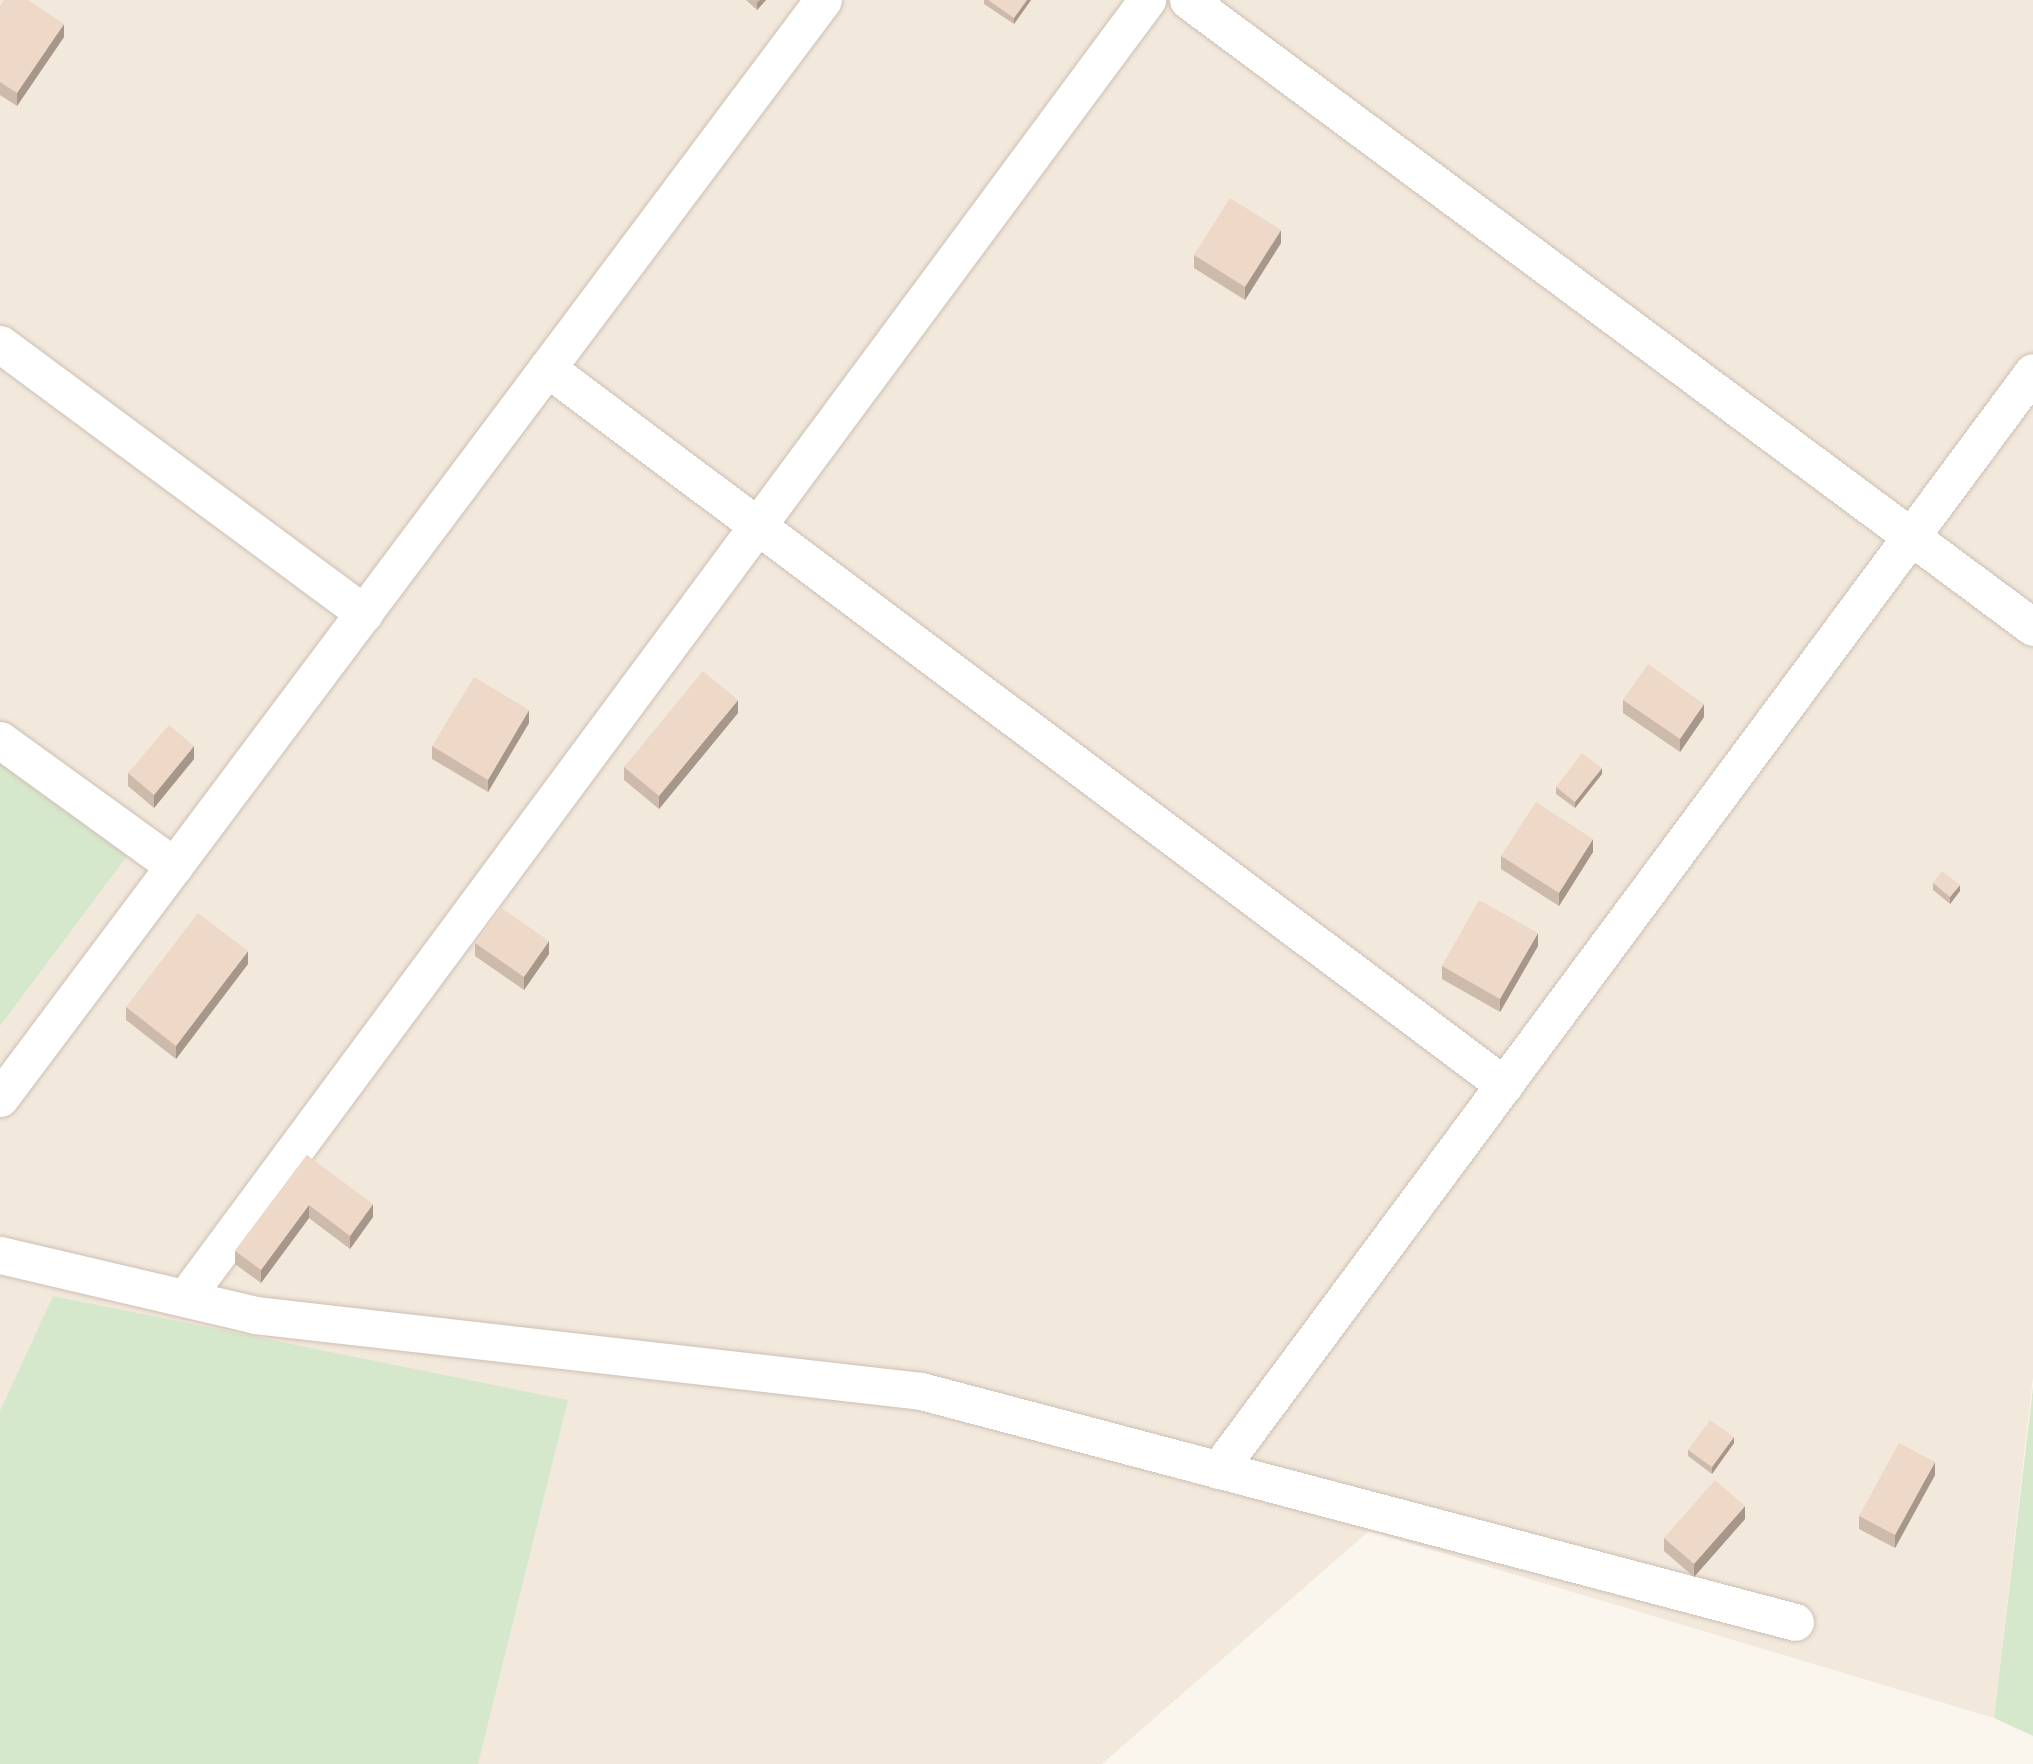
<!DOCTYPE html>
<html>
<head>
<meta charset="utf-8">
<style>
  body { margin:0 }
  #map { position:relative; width:2033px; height:1764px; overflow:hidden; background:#fbf6ed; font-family:Signika,sans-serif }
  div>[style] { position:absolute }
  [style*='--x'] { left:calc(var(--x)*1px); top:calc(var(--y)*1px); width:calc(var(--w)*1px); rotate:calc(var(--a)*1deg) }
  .residential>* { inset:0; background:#f2e9dc }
  .green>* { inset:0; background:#d6e8cc }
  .roads { filter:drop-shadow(0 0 2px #cdbfb3) drop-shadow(0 0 2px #cdbfb3) }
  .minor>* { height:37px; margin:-18.5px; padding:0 18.5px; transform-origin:18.5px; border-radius:18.5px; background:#fff }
  .wall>* { inset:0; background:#cdbaab }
  .shaded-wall>* { inset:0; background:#a7978b }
  .building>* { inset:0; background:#eed8c7 }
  span { translate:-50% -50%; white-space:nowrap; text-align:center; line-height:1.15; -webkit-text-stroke:6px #fefaf3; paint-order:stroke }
</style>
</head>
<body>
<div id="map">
  <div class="residential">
    <i style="clip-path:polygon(0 0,2033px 0,2033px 1377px,1994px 1718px,1369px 1531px,1102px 1764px,0 1764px)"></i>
  </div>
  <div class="green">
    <i style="clip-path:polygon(0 761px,127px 856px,0 1026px)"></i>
    <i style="clip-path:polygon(53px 1296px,568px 1400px,478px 1764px,0 1764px,0 1411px)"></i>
    <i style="clip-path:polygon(2033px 1387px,2033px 1736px,1994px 1718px)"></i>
  </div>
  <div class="roads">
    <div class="minor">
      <i style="--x:1188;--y:0;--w:1052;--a:36.58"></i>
      <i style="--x:0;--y:344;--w:453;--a:36.5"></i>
      <i style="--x:547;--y:368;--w:1196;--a:36.84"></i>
      <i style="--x:0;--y:740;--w:215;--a:35.9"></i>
      <i style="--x:0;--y:1098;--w:1372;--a:-53.15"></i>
      <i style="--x:0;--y:1255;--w:262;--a:13.2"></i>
      <i style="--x:255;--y:1315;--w:670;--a:6.51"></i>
      <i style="--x:921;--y:1391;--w:904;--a:14.8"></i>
      <i style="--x:185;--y:1298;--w:1616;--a:-53.46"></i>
      <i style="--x:1218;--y:1470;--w:1367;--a:-53.42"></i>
    </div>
  </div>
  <div class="wall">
    <i style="clip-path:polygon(746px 0,766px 0,757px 10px)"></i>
    <i style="clip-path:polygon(984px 0,1031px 0,1014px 24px,984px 4px)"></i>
    <i style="clip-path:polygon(0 6px,64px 37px,17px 106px,0 95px)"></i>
    <i style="clip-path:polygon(1281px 243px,1245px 300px,1194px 268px,1194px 255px)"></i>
    <i style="clip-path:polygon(1623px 700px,1704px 717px,1680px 752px,1623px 713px)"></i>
    <i style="clip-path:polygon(738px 713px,659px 809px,624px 780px,624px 767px)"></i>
    <i style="clip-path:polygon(529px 723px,488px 792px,432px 759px,432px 746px)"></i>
    <i style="clip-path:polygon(194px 759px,154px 808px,128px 786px,128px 773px)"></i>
    <i style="clip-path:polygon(1602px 774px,1575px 808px,1556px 794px,1556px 787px)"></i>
    <i style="clip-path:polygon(1593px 852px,1559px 906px,1501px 869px,1501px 856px)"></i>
    <i style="clip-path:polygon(1933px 883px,1960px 891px,1950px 904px,1933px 890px)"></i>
    <i style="clip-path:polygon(475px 943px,549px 954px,524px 990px,475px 956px)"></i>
    <i style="clip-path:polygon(1538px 946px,1500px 1012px,1442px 979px,1442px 966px)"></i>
    <i style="clip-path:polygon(248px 964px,176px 1059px,126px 1020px,126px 1007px)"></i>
    <i style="clip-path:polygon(307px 1155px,373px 1217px,350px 1249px,309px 1218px,261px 1283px,235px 1264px,235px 1251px)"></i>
    <i style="clip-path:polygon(1734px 1443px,1712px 1474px,1688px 1456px,1688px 1450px)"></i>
    <i style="clip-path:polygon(1935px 1475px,1895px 1548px,1859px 1529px,1859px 1516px)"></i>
    <i style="clip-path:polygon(1745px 1519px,1694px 1577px,1664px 1551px,1664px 1538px)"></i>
  </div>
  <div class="shaded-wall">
    <i style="clip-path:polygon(760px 0,766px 0,757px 10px,757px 3px)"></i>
    <i style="clip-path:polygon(1027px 0,1031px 0,1014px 24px,1014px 18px)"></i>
    <i style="clip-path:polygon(64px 24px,64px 37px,17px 106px,17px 93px)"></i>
    <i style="clip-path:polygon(1281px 230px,1281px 243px,1245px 300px,1245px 287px)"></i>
    <i style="clip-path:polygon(738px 700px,738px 713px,659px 809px,659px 796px)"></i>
    <i style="clip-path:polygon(1704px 704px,1704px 717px,1680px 752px,1680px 739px)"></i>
    <i style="clip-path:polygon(529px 710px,529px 723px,488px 792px,488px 780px)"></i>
    <i style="clip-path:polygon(194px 746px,194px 759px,154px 808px,154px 795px)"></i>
    <i style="clip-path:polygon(1602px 768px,1602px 774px,1575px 808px,1575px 802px)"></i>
    <i style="clip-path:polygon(1593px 839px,1593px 852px,1559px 906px,1559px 893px)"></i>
    <i style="clip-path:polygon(1960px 885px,1960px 891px,1950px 904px,1950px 897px)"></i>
    <i style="clip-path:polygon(1538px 933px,1538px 946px,1500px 1012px,1500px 999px)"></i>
    <i style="clip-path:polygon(549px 941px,549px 954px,524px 990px,524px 977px)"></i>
    <i style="clip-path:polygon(248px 951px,248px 964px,176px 1059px,176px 1046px)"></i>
    <i style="clip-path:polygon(373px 1204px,373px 1217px,350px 1249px,350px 1236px)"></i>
    <i style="clip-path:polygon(309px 1205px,309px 1218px,261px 1283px,261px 1270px)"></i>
    <i style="clip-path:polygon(1734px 1437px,1734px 1443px,1712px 1474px,1712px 1467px)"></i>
    <i style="clip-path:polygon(1935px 1462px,1935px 1475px,1895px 1548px,1895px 1535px)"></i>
    <i style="clip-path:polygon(1745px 1506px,1745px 1519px,1694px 1577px,1694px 1564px)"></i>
  </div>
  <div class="building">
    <i style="clip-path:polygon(4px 0,28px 0,64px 24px,17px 93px,0 82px,0 6px)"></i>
    <i style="clip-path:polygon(988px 0,1027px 0,1014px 18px)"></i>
    <i style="clip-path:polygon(1230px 198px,1281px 230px,1245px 287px,1194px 255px)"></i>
    <i style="clip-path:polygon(1648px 664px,1704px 704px,1680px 739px,1623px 700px)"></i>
    <i style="clip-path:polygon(703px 671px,738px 700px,659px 796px,624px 767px)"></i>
    <i style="clip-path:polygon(474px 677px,529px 710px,488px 780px,432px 746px)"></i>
    <i style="clip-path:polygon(169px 725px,194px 746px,154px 795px,128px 773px)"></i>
    <i style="clip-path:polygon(1582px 753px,1602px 768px,1575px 802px,1556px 787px)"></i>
    <i style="clip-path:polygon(1536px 802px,1593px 839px,1559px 893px,1501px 856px)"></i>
    <i style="clip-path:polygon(1942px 871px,1960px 885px,1950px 897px,1933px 883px)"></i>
    <i style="clip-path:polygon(1479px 900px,1538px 933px,1500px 999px,1442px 966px)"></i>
    <i style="clip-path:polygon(500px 907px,549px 941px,524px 977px,475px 943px)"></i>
    <i style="clip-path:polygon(198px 913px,248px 951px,176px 1046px,126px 1007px)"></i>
    <i style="clip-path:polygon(307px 1155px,373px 1204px,350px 1236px,309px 1205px,261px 1270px,235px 1251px)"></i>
    <i style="clip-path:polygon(1710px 1420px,1734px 1437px,1712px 1467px,1688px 1450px)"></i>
    <i style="clip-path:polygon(1899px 1443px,1935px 1462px,1895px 1535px,1859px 1516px)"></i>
    <i style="clip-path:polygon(1715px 1480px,1745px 1506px,1694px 1564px,1664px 1538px)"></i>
  </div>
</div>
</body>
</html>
